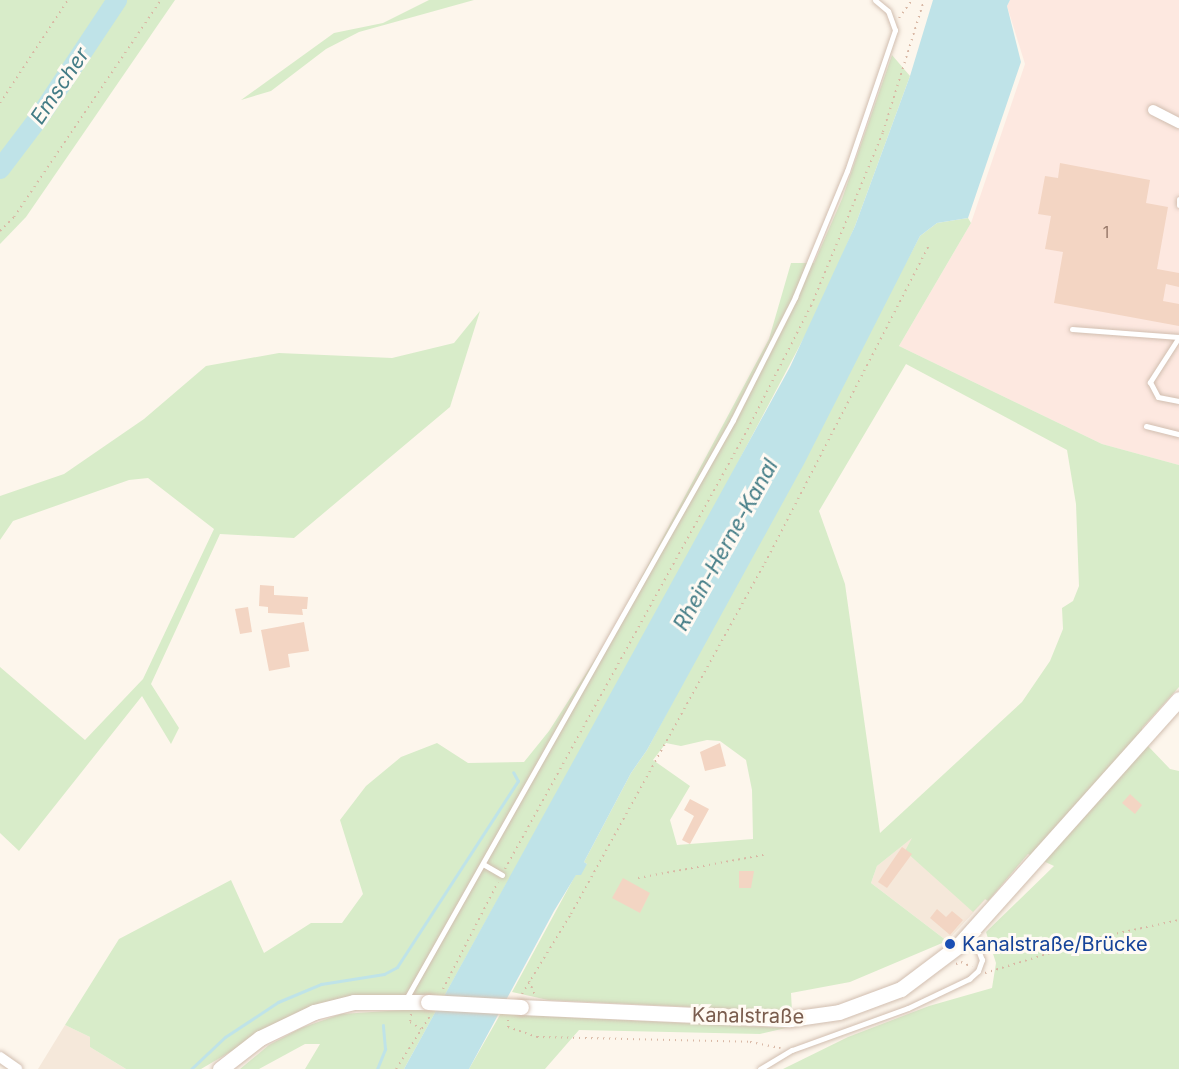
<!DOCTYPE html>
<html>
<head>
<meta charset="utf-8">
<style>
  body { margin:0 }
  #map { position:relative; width:1179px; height:1069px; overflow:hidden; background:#fdf6ec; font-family:Inter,sans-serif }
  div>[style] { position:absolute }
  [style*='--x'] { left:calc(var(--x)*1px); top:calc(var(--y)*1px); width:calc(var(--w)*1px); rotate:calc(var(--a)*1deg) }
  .residential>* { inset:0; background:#f5e8da }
  .commercial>* { inset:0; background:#fde8e0 }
  .green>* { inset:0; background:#d8ecc9 }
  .water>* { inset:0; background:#bfe3e8 }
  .stream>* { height:3px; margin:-1.5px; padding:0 1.5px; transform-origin:1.5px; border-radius:1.5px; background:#bfe3e8 }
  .river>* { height:20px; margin:-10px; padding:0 10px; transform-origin:10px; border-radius:10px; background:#bfe3e8 }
  .building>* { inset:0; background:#f3d5c3 }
  .path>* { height:2px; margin-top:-1px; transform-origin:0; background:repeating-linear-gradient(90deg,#d9b8a5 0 1.5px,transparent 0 6px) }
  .roads { filter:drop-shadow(0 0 2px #d1beb0) drop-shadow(0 0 2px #d1beb0) }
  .service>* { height:5px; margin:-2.5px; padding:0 2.5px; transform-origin:2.5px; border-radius:2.5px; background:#fff }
  .minor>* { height:10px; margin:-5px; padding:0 5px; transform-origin:5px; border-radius:5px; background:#fff }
  .secondary>* { height:15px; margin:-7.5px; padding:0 7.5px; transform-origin:7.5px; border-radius:7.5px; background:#fff }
  .bridges { filter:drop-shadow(0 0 2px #d6c0b0) drop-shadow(0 0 2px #d6c0b0) }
  .secondary-bridge>* { height:15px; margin:-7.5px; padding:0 7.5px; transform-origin:7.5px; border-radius:7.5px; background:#fff }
  .dots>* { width:16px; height:16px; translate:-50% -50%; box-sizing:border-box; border:3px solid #fffaf3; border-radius:50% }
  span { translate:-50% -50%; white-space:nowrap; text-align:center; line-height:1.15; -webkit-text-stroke:6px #fffaf3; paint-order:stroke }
  .number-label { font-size:16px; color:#987a6a }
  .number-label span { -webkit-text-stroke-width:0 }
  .transit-label { font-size:20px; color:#164399 }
  .left { translate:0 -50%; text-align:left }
  .street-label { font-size:20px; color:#7a5c4d }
  .water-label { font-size:21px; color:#437c86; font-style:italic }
</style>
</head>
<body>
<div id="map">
  <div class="residential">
    <i style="clip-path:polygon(919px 832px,986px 899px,947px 941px,871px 883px,877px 866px)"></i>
    <i style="clip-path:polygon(65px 1025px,90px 1037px,90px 1047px,126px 1069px,38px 1069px)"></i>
  </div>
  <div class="commercial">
    <i style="clip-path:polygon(1010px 0,1179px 0,1179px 465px,1102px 444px,899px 346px,971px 223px,1025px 64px,1007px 6px)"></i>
  </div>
  <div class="green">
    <i style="clip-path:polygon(0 0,175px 0,26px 217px,0 244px)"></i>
    <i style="clip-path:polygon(429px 0,474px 0,359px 32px,326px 49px,271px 91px,241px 100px,334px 33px,383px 23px)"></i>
    <i style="clip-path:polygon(892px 55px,910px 76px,855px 226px,818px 311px,707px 521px,404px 1069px,305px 1069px,320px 1044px,305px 1044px,259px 1069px,240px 1069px,269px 1045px,301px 1028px,341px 1014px,403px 1010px,405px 1001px,290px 1017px,201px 1069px,126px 1069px,90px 1047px,90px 1037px,65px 1025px,119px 939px,231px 880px,264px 953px,311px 923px,342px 923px,363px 894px,340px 820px,366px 786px,401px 757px,437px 743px,468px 763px,524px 762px,549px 731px,610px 636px,769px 339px,791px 263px,814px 263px,842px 199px)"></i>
    <i style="clip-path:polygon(evenodd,968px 218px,971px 223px,899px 346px,1102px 444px,1179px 465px,1179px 687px,1142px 728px,1147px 745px,1170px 769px,1179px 771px,1179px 1069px,783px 1069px,848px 1037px,929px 1006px,992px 988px,996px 963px,986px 932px,1054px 866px,1028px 854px,988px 901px,985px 899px,973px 912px,905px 851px,912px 838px,877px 866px,871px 883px,947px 941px,850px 982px,791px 993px,792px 1012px,548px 1000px,512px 992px,576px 874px,587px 864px,584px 862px,631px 773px,647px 750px,920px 236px,937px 223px,968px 218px,906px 364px,1067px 450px,1076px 504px,1079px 586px,1073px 601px,1062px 608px,1063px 629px,1050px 661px,1022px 702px,880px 833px,845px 584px,819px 511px,906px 364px,968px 218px,707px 740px,720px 741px,746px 760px,752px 790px,753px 839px,677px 845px,670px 820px,690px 786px,653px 760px,666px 743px,681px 746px,707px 740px)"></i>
    <i style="clip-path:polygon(480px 311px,450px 407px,294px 538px,220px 534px,151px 684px,179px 728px,171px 744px,142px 696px,19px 851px,0 833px,0 667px,85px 740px,143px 679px,214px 529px,148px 478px,129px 480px,13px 521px,0 540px,0 496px,64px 474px,144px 419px,206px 366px,279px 353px,392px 358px,454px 343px)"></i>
    <i style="clip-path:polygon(501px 1013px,542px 1016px,786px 1028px,760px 1034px,579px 1030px,545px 1069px,469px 1069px)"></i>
  </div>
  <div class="water">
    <i style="clip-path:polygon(933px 0,1010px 0,1007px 6px,1021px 62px,968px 218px,937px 223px,920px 236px,804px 464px,647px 750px,631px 773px,584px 862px,587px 864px,581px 875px,576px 875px,554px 911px,469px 1069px,404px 1069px,790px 367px,855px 226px,910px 76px)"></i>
  </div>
  <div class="stream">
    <i style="--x:191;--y:1069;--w:47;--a:-43.3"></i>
    <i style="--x:225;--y:1037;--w:64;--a:-33.4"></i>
    <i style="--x:278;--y:1002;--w:47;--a:-22.7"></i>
    <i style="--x:321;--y:984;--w:64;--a:-9"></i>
    <i style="--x:384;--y:974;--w:15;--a:-28"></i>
    <i style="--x:397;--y:967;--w:222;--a:-57"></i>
    <i style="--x:518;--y:781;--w:10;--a:-119"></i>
    <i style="--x:377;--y:1069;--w:22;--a:-68"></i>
    <i style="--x:385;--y:1049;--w:24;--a:-95"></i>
  </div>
  <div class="river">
    <i style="--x:0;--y:169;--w:63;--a:-52.8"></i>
    <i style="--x:38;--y:119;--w:143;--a:-56.4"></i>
  </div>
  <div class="building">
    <i style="clip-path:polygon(1060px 163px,1150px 180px,1146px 203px,1168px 207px,1157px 269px,1179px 273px,1179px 287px,1166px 284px,1163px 301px,1179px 304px,1179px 326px,1054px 303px,1063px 252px,1045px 249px,1051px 216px,1038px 214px,1045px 176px,1058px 178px)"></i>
    <i style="clip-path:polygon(260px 585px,274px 586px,274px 595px,308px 597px,307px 609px,302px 609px,303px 615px,268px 613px,268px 607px,259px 606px)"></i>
    <i style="clip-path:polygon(248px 607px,252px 632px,240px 634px,235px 609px)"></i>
    <i style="clip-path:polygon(304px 622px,309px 651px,288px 654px,290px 667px,269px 671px,261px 630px)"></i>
    <i style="clip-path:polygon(720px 743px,726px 766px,705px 771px,700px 752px)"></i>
    <i style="clip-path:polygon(1130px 794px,1142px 805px,1135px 814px,1122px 803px)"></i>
    <i style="clip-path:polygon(690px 799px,709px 809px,690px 844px,682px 840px,694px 816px,684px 810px)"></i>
    <i style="clip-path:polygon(902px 847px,912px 854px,887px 888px,878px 882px)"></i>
    <i style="clip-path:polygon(739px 871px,754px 871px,751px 888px,739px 888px)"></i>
    <i style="clip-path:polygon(623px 878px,650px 893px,640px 913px,612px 898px)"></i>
    <i style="clip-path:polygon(937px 909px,946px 917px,952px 911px,963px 920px,950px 935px,930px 918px)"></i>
  </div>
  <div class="path">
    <i style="--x:899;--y:18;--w:22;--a:-54"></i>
    <i style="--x:0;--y:103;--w:123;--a:-56.6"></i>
    <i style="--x:0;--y:231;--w:20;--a:-45"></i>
    <i style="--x:14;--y:217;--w:262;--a:-55.9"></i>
    <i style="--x:505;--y:869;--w:490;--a:-61.1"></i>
    <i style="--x:742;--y:440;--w:151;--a:-62.8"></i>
    <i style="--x:811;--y:306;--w:188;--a:-67.5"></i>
    <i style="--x:883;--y:132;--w:138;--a:-72.7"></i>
    <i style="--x:638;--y:878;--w:131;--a:-10.5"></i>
    <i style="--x:956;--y:964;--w:5;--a:-22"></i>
    <i style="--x:961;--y:962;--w:12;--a:24"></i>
    <i style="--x:985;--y:973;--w:126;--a:-17.1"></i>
    <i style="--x:1105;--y:936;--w:76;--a:-12.2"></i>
    <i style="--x:529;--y:981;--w:15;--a:67"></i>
    <i style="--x:443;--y:989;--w:120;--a:-62.8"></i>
    <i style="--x:522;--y:994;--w:94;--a:-58.5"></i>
    <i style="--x:571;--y:914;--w:401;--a:-61.1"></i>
    <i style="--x:765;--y:563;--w:358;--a:-62.7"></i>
    <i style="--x:411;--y:1014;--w:8;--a:97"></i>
    <i style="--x:410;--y:1022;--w:13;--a:32"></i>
    <i style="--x:508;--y:1020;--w:7;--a:90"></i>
    <i style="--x:508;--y:1027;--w:31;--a:19"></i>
    <i style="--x:537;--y:1037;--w:213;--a:1.3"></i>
    <i style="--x:750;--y:1042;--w:31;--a:11"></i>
    <i style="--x:396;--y:1069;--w:63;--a:-57.3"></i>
  </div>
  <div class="roads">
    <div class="service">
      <i style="--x:1179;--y:199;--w:6;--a:90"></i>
      <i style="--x:1072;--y:329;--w:107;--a:4.3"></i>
      <i style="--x:1179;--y:337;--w:54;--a:122.8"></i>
      <i style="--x:1150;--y:382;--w:17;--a:62"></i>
      <i style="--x:1158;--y:397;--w:21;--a:11"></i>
      <i style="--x:1146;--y:426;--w:34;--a:14"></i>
      <i style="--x:483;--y:864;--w:22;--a:30"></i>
      <i style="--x:406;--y:999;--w:665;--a:-60.54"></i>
      <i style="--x:733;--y:420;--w:138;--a:-63.2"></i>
      <i style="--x:795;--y:297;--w:136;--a:-67.6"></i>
      <i style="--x:847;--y:171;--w:149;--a:-71.2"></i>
      <i style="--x:895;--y:30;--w:20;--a:-110"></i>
      <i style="--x:888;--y:11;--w:17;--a:-140"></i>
      <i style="--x:760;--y:1069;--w:37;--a:-31"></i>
      <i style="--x:792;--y:1050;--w:123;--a:-19.9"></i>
      <i style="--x:908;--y:1008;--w:68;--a:-25.4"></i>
      <i style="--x:969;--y:979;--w:12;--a:-42"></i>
      <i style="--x:978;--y:971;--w:12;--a:-70"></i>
      <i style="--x:982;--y:960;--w:17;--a:-111"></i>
      <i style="--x:976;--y:944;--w:11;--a:-139"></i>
    </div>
    <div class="minor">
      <i style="--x:1153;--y:110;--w:29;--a:27"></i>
      <i style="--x:0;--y:1057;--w:21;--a:35"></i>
    </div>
    <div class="secondary">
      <i style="--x:521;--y:1007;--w:269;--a:2.6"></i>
      <i style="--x:790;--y:1019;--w:49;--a:-8.1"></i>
      <i style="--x:839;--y:1012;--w:66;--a:-20.4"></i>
      <i style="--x:901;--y:989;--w:71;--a:-37"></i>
      <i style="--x:958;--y:946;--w:331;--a:-48.2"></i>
      <i style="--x:220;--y:1069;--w:51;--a:-37.8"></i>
      <i style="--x:260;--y:1038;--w:60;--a:-25.7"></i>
      <i style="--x:314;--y:1012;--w:41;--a:-14"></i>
      <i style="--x:354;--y:1002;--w:74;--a:0"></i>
    </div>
  </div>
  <div class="bridges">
    <div class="secondary-bridge">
      <i style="--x:428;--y:1002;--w:93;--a:3.1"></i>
    </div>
  </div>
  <div class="dots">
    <i style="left:950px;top:944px;background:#1a4fb4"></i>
  </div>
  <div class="number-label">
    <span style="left:1106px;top:232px">1</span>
  </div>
  <div class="transit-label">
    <span class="left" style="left:962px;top:944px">Kanalstraße/Brücke</span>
  </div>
  <div class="street-label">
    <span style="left:748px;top:1016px;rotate:1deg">Kanalstraße</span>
  </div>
  <div class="water-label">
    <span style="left:60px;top:86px;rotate:-56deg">Emscher</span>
    <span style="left:726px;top:545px;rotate:-61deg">Rhein-Herne-Kanal</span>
  </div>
</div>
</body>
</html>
